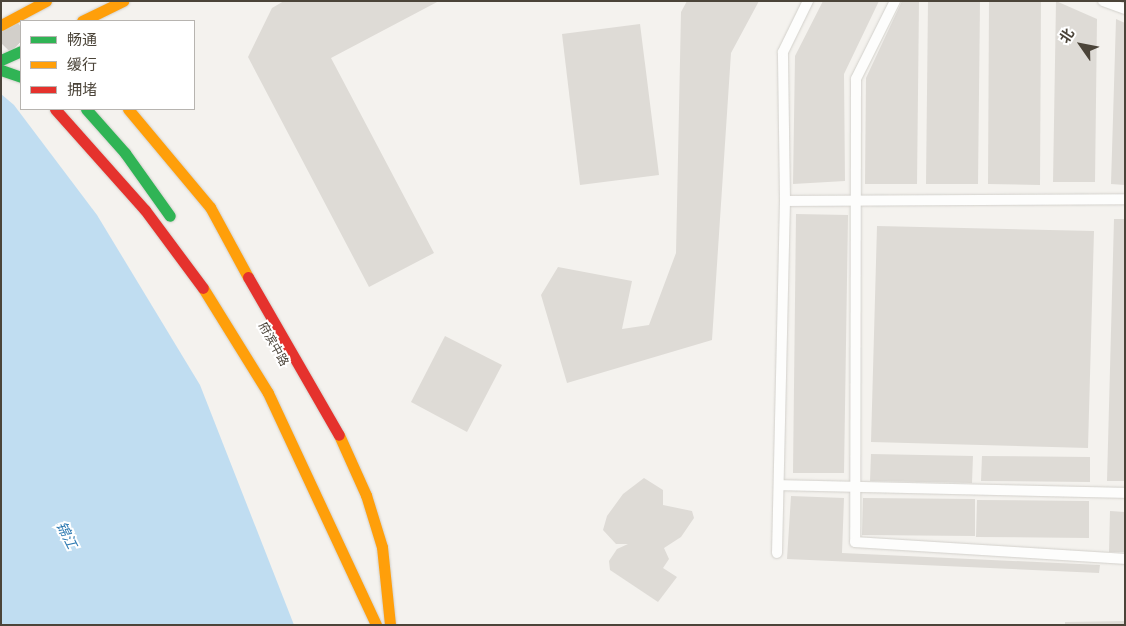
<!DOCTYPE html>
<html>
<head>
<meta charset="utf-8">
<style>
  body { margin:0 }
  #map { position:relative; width:1126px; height:626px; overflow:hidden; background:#f4f2ee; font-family:Overpass,"Noto Sans SC",sans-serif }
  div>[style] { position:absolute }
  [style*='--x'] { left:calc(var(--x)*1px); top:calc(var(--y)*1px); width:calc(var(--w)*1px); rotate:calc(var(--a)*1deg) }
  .water>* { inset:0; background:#c0ddf1 }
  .building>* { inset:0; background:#dedbd6 }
  .secondary-tunnel>* { height:26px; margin-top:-13px; transform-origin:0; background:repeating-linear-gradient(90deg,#d2cfca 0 26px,transparent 0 39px) }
  .roads { filter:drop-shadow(0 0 1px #d2d0cb) drop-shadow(0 0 1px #d2d0cb) }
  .lane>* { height:10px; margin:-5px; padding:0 5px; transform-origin:5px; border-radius:5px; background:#fdfdfc }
  .fast>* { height:11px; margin:-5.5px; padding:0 5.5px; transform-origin:5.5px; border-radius:5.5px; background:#30b455 }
  .slow>* { height:11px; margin:-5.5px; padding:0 5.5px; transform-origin:5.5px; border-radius:5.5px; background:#ff9f0a }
  .jam>* { height:11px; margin:-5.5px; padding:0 5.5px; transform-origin:5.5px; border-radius:5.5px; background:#e5322d }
  span { translate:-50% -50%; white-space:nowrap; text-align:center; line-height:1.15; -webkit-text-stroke:4px #fff; paint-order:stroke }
  .street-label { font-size:12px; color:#4b4439 }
  .water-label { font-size:14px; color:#2e7ab2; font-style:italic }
  .frame { position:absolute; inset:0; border:2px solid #4b4439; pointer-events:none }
  .legend { position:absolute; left:20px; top:20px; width:175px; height:90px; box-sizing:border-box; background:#fff; border:1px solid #b7b4b0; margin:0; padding:6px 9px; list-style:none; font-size:15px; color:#4b4439 }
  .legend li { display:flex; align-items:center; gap:10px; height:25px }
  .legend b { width:25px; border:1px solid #b7b4b0 }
  .north { position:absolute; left:1056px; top:20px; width:50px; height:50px; -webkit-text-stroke:4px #fff; paint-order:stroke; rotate:303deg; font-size:14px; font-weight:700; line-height:20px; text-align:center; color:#4b4439 }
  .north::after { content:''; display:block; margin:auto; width:18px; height:22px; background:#4b4439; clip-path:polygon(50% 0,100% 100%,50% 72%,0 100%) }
</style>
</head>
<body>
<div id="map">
  <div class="water">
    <i style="clip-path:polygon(1px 94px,14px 105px,97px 215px,200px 385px,294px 625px,1px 625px)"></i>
  </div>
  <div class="building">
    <i style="clip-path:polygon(284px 1px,439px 1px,331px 58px,434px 253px,369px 287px,248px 57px,272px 8px)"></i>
    <i style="clip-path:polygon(687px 1px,759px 1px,731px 53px,712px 340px,567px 383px,541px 295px,558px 267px,632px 281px,622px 329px,649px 325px,676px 253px,681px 12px)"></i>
    <i style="clip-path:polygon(823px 1px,879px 1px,844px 74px,845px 181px,793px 184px,795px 56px)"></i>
    <i style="clip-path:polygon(902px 1px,919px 1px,917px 184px,865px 184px,866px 78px)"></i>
    <i style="clip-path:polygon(928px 1px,980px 1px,978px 184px,926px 184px)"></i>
    <i style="clip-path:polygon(989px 1px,1041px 1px,1040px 185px,988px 184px)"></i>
    <i style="clip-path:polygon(1056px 1px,1097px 19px,1095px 182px,1053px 182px)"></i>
    <i style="clip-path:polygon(1116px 19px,1125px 23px,1125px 185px,1111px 184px)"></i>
    <i style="clip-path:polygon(640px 24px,659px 175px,580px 185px,562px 34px)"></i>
    <i style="clip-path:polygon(796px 214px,848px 215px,844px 473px,793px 473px)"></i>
    <i style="clip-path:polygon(1114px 219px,1125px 219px,1125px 481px,1107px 481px)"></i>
    <i style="clip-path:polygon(877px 226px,1094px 231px,1088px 448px,871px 442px)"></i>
    <i style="clip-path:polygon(445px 336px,502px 365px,467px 432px,411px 402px)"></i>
    <i style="clip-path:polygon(871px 454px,973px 456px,972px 483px,870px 481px)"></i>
    <i style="clip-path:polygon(982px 456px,1090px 457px,1090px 482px,981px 481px)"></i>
    <i style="clip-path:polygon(644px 478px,663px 490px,663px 505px,692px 511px,694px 518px,681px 537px,664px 548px,669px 559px,663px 568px,677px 577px,658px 602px,610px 570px,609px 561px,617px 549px,628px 544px,616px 544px,603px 530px,607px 516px,623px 494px)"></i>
    <i style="clip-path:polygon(791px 496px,844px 498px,842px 553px,1100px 565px,1099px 573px,787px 559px)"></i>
    <i style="clip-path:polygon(863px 498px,975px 499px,975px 536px,862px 535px)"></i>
    <i style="clip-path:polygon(977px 500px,1089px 501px,1089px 538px,976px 537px)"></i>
    <i style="clip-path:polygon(1110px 511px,1125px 512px,1125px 552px,1109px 552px)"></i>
    <i style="clip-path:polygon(1125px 621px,1125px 625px,1065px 625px,1065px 622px)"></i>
  </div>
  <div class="secondary-tunnel">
    <i style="--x:1;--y:25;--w:28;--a:44"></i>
  </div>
  <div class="roads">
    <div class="lane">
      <i style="--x:895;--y:1;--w:87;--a:116.6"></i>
      <i style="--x:856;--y:79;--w:463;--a:90.1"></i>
      <i style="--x:855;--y:542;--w:271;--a:3.6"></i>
      <i style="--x:1103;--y:1;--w:23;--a:20"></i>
      <i style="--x:785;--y:201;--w:340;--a:-0.3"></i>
      <i style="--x:779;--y:485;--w:346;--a:1.3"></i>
      <i style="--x:777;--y:553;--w:352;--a:-88.7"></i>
      <i style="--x:785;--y:201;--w:149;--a:-90.8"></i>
      <i style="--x:783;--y:52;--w:57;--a:-63.9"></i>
    </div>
    <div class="fast">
      <i style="--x:1;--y:60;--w:22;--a:-24"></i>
      <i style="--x:1;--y:70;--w:21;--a:19"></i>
      <i style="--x:86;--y:109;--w:59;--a:48.4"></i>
      <i style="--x:125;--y:153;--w:77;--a:54.5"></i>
    </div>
    <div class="slow">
      <i style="--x:82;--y:21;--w:46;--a:-26"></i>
      <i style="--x:1;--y:25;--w:51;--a:-28.1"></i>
      <i style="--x:128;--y:109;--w:128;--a:50.1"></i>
      <i style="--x:210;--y:207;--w:80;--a:61.5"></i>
      <i style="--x:203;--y:288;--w:123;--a:58.2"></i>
      <i style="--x:268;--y:393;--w:256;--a:65"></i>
      <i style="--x:339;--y:435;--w:66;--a:65.8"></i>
      <i style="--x:366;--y:495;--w:54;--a:72.9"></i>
      <i style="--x:382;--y:547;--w:78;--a:84.1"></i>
    </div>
    <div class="jam">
      <i style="--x:55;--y:109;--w:135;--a:48.3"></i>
      <i style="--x:145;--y:210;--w:97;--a:53.4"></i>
      <i style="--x:248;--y:277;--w:182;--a:60.1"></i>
    </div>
  </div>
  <div class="street-label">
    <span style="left:272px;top:345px;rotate:61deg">府滨中路</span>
  </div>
  <div class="water-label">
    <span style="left:65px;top:536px;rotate:63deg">锦江</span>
  </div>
  <div class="frame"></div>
  <ul class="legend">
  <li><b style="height:6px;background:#30b455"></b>畅通</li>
  <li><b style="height:6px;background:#ff9f0a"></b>缓行</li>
  <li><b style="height:6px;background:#e5322d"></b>拥堵</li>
  </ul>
  <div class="north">北</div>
</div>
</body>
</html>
